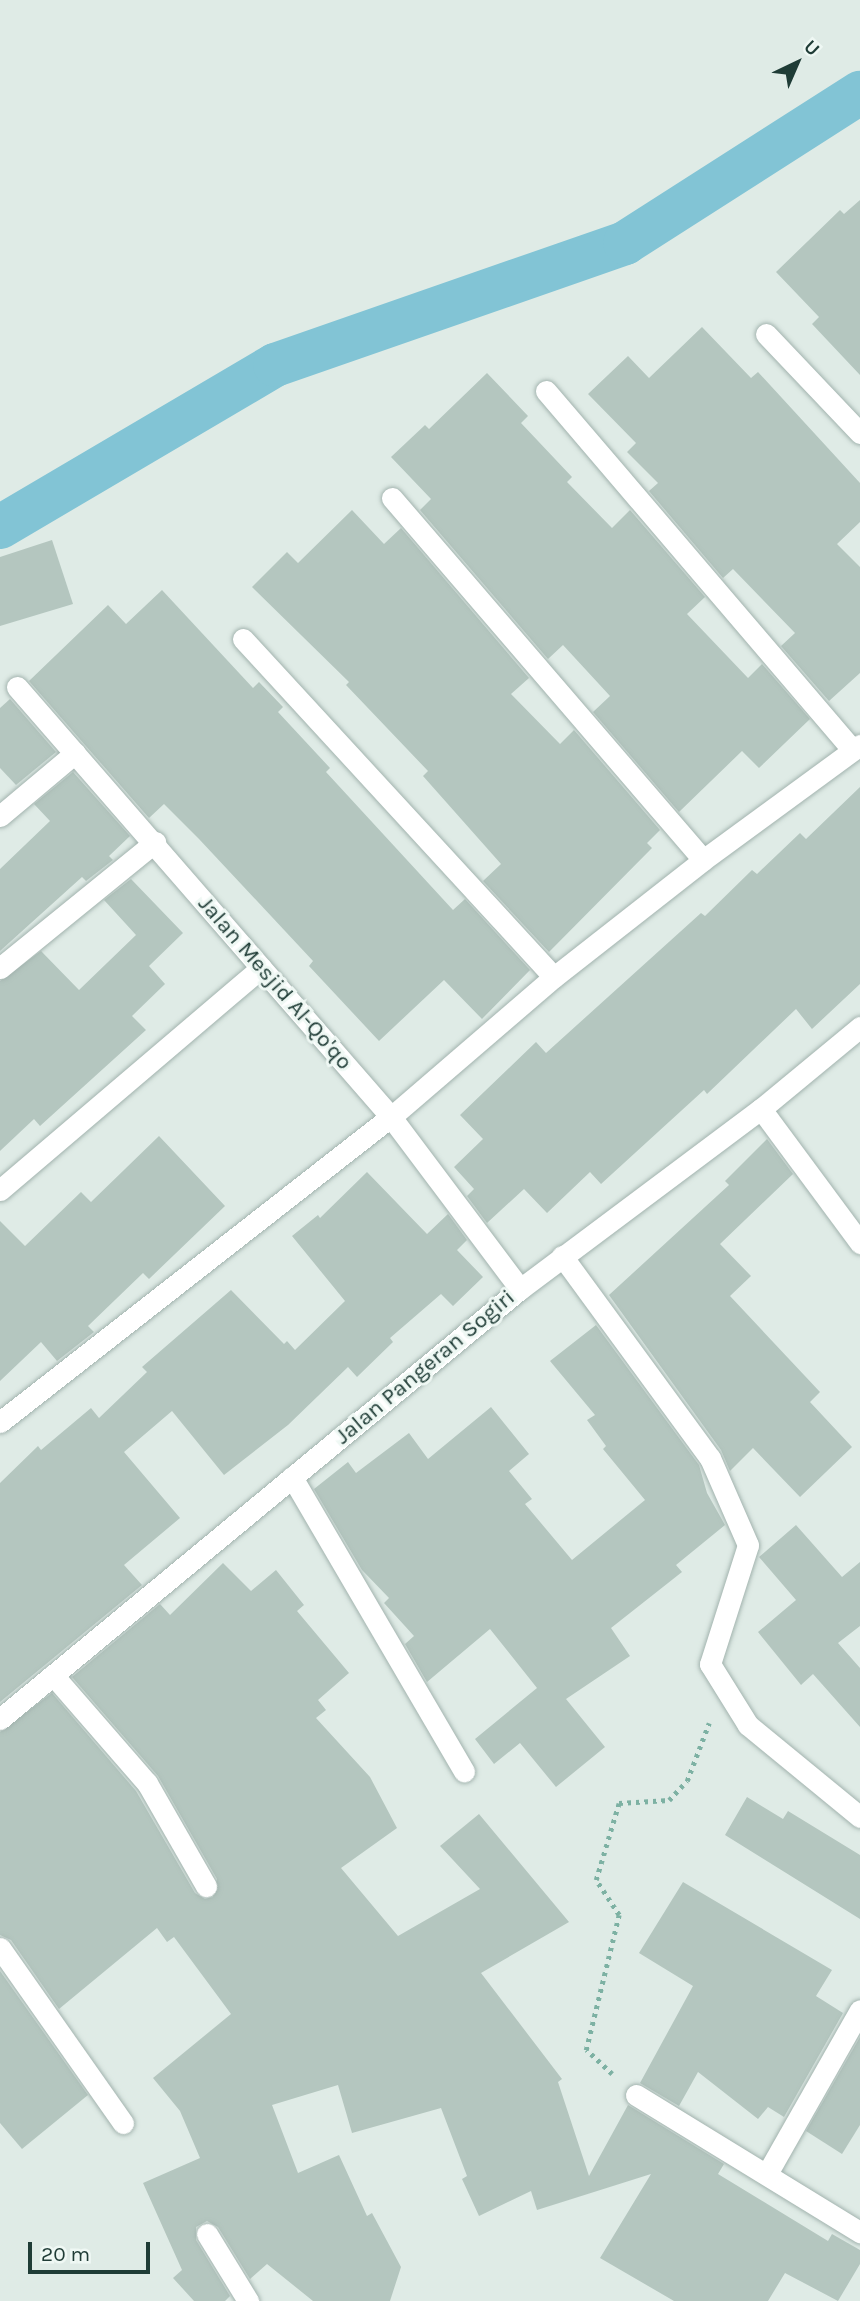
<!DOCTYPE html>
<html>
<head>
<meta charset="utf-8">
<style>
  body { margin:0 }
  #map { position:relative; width:860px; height:2301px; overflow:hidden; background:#dfebe6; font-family:Karla,sans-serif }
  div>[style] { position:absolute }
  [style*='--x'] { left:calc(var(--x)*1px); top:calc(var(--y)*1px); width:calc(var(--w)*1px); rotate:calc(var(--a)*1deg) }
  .canal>* { height:44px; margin:-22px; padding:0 22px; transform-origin:22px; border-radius:22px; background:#82c4d5 }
  .building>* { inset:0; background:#b4c6bf }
  .path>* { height:4.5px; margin-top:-2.25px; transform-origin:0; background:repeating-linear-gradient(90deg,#7db1a3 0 3.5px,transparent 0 8.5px) }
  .roads { filter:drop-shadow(0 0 2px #a2b3ae) drop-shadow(0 0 2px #a2b3ae) }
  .minor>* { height:21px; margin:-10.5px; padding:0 10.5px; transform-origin:10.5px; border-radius:10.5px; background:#fff }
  span { translate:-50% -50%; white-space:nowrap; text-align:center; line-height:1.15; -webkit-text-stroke:6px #eff8f4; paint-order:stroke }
  .street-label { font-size:23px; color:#1f3c36 }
  .north { position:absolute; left:762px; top:28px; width:70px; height:70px; -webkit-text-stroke:5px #eff8f4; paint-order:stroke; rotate:44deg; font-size:19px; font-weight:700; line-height:28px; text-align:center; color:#1f3c36 }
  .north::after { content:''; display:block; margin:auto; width:24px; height:32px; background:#1f3c36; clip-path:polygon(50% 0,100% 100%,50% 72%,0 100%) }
  .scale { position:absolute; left:28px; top:2242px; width:122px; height:32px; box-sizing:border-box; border:4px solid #1f3c36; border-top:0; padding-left:9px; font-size:21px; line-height:24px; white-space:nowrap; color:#1f3c36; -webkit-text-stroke:5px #eff8f4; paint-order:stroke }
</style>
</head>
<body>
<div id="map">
  <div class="canal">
    <i style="--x:0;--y:527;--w:319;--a:-30.5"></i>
    <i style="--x:275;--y:365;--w:371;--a:-19.2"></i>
    <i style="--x:625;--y:243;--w:279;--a:-32.6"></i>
  </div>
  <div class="building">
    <i style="clip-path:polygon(860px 200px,860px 375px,812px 324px,819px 317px,776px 272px,840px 210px,844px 214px)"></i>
    <i style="clip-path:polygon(702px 327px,751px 378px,758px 372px,860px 483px,860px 522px,837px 544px,860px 567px,860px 673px,829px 701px,781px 646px,795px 633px,733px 569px,723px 578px,649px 491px,658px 483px,627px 452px,636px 443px,588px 394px,628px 356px,649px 378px)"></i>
    <i style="clip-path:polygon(487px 373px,528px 416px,521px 423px,572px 477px,567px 482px,612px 528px,630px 510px,705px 597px,687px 614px,748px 678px,762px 664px,810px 719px,759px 768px,742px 751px,679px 812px,593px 712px,610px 696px,563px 645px,548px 659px,420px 510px,431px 499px,391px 457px,425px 425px,429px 429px)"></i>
    <i style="clip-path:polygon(352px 510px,384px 544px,401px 528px,529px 678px,511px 694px,560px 744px,574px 730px,660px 830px,647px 843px,652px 848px,549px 952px,483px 881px,501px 864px,423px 776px,428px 771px,346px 685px,349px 682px,252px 587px,287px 552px,298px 563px)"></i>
    <i style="clip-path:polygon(52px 540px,73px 604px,0 626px,0 557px)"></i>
    <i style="clip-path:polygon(162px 590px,253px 688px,259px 682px,283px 707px,278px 712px,330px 768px,326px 772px,453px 910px,465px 899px,530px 970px,482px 1019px,444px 980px,379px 1041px,309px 966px,313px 961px,199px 839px,164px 804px,149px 818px,29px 681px,108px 605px,126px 624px)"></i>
    <i style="clip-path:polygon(10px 699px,56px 752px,16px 785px,0 768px,0 708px)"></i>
    <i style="clip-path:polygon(73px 772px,130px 836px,109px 856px,113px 860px,86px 881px,82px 877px,0 951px,0 869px,50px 821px,34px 804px)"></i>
    <i style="clip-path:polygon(860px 787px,860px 984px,812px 1029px,796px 1009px,707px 1094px,704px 1090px,601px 1184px,590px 1172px,547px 1213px,524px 1189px,487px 1223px,467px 1196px,474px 1189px,454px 1167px,483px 1139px,460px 1115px,536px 1042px,546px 1053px,701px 913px,705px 916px,752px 870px,757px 874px,800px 833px,806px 839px)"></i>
    <i style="clip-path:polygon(131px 879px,183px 933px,149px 966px,165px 984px,132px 1016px,146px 1030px,40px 1126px,34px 1119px,0 1151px,0 981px,41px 951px,79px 990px,136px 935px,104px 900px)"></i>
    <i style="clip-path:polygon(159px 1136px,225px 1206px,149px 1279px,143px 1273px,88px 1326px,94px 1332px,57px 1361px,41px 1342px,0 1381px,0 1221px,25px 1246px,81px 1192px,91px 1202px)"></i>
    <i style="clip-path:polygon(767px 1139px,793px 1174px,720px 1244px,751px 1276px,730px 1296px,820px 1392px,810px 1402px,852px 1447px,800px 1497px,753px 1448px,730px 1471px,721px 1450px,609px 1295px,729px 1185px,725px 1181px)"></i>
    <i style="clip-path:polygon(367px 1172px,427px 1234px,448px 1214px,467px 1240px,457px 1250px,483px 1277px,453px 1306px,441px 1294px,390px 1338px,393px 1342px,357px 1377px,348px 1367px,288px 1425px,224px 1475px,172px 1411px,124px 1452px,180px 1518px,124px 1565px,142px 1585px,0 1702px,0 1483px,38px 1446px,41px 1450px,91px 1408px,99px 1418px,147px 1372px,142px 1367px,231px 1290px,284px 1344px,287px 1341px,295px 1350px,345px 1301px,292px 1236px,318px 1215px,320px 1218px)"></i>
    <i style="clip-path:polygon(596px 1325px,699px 1465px,707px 1493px,725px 1525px,676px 1565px,682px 1572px,611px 1628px,630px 1656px,566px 1699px,605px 1747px,556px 1787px,520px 1743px,494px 1764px,475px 1739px,537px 1688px,490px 1629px,427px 1682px,405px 1644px,414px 1636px,384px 1603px,389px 1598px,362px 1570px,314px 1489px,348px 1462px,356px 1473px,409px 1433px,428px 1459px,491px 1407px,529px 1454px,509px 1471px,532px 1499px,525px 1504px,572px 1560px,645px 1500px,603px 1449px,606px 1446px,587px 1420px,595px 1415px,550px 1361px)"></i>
    <i style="clip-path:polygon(796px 1525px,842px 1577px,860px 1562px,860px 1626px,838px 1643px,860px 1668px,860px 1727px,813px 1674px,801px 1685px,758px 1632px,796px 1600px,759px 1557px)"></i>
    <i style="clip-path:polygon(223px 1563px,251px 1591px,276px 1570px,304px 1605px,297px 1611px,349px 1673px,318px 1700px,326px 1710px,316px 1718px,370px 1777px,397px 1828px,341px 1868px,398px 1936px,480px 1889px,440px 1846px,479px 1814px,569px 1922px,481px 1973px,562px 2079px,558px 2082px,589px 2176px,628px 2105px,724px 2164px,718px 2174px,828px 2241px,832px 2234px,860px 2250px,860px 2264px,838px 2301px,785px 2273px,768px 2301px,674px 2301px,600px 2258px,651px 2174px,537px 2210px,531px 2191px,479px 2216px,462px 2179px,467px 2176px,441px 2108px,352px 2133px,338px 2085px,272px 2105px,298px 2173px,339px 2155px,367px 2216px,372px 2213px,401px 2267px,390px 2301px,313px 2301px,267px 2264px,250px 2279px,218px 2227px,207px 2221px,196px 2227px,196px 2240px,230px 2296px,225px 2301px,194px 2301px,173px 2278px,182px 2270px,143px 2183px,200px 2158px,180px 2111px,153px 2078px,231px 2014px,174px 1937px,167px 1942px,157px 1928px,59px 2009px,11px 1940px,0 1935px,0 1732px,52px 1693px,136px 1791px,195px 1893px,205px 1899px,213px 1897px,217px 1879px,158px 1776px,72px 1677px,160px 1604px,170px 1615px)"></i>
    <i style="clip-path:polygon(747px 1797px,783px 1819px,788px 1811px,860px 1855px,860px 1919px,725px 1835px)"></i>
    <i style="clip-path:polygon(683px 1882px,832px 1970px,816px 1996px,843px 2013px,784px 2117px,768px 2107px,758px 2119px,698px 2072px,679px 2106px,640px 2083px,693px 1986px,639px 1953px)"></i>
    <i style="clip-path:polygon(0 1971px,88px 2095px,22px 2149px,0 2123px)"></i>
    <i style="clip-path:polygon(860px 2037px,860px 2125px,842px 2154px,806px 2131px)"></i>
  </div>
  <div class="path">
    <i style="--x:612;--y:2074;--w:35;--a:-137"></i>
    <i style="--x:586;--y:2050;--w:139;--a:-76.3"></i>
    <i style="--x:619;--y:1915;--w:42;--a:-123.3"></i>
    <i style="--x:596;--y:1880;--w:80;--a:-73.4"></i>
    <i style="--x:619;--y:1803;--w:50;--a:-3.4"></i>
    <i style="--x:669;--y:1800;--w:26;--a:-47"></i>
    <i style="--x:687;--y:1781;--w:62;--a:-69.2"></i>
  </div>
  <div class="roads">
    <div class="minor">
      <i style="--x:766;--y:334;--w:137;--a:46.5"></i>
      <i style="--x:546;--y:391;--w:472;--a:49.5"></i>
      <i style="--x:392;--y:498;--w:477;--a:49.3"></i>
      <i style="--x:243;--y:639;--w:459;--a:47.4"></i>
      <i style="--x:17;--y:687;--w:570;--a:48.98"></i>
      <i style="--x:391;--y:1117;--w:215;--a:53.1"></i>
      <i style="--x:0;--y:816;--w:98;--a:-40"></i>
      <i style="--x:0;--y:968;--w:200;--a:-39.1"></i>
      <i style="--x:761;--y:1109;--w:167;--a:53.5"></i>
      <i style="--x:0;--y:1190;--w:343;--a:-40.4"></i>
      <i style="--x:562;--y:1256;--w:250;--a:53.8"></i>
      <i style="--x:710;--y:1458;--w:95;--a:66.4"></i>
      <i style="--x:748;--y:1545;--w:125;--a:107.7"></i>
      <i style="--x:710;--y:1664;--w:72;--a:58.1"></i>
      <i style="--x:748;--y:1725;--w:145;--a:39.4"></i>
      <i style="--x:0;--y:1422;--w:496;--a:-38"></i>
      <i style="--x:391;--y:1117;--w:215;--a:-40.7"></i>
      <i style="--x:554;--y:977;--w:189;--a:-38.1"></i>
      <i style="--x:703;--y:860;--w:195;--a:-36.2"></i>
      <i style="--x:292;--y:1477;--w:341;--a:59.7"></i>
      <i style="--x:53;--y:1675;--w:143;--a:49"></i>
      <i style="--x:147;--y:1783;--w:119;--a:60.2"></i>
      <i style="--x:0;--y:1719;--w:675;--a:-39.59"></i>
      <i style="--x:520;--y:1289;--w:301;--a:-36.8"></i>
      <i style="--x:761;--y:1109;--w:129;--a:-39.6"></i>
      <i style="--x:0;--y:1948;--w:214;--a:54.9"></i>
      <i style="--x:636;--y:2095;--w:263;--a:31.5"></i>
      <i style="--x:768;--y:2172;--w:186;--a:-60.4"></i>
      <i style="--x:207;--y:2234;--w:79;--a:58.5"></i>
    </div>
  </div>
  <div class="street-label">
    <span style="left:275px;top:983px;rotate:49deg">Jalan Mesjid Al-Qo'qo</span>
    <span style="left:425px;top:1367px;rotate:-40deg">Jalan Pangeran Sogiri</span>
  </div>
  <div class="north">U</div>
  <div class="scale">20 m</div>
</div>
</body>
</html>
